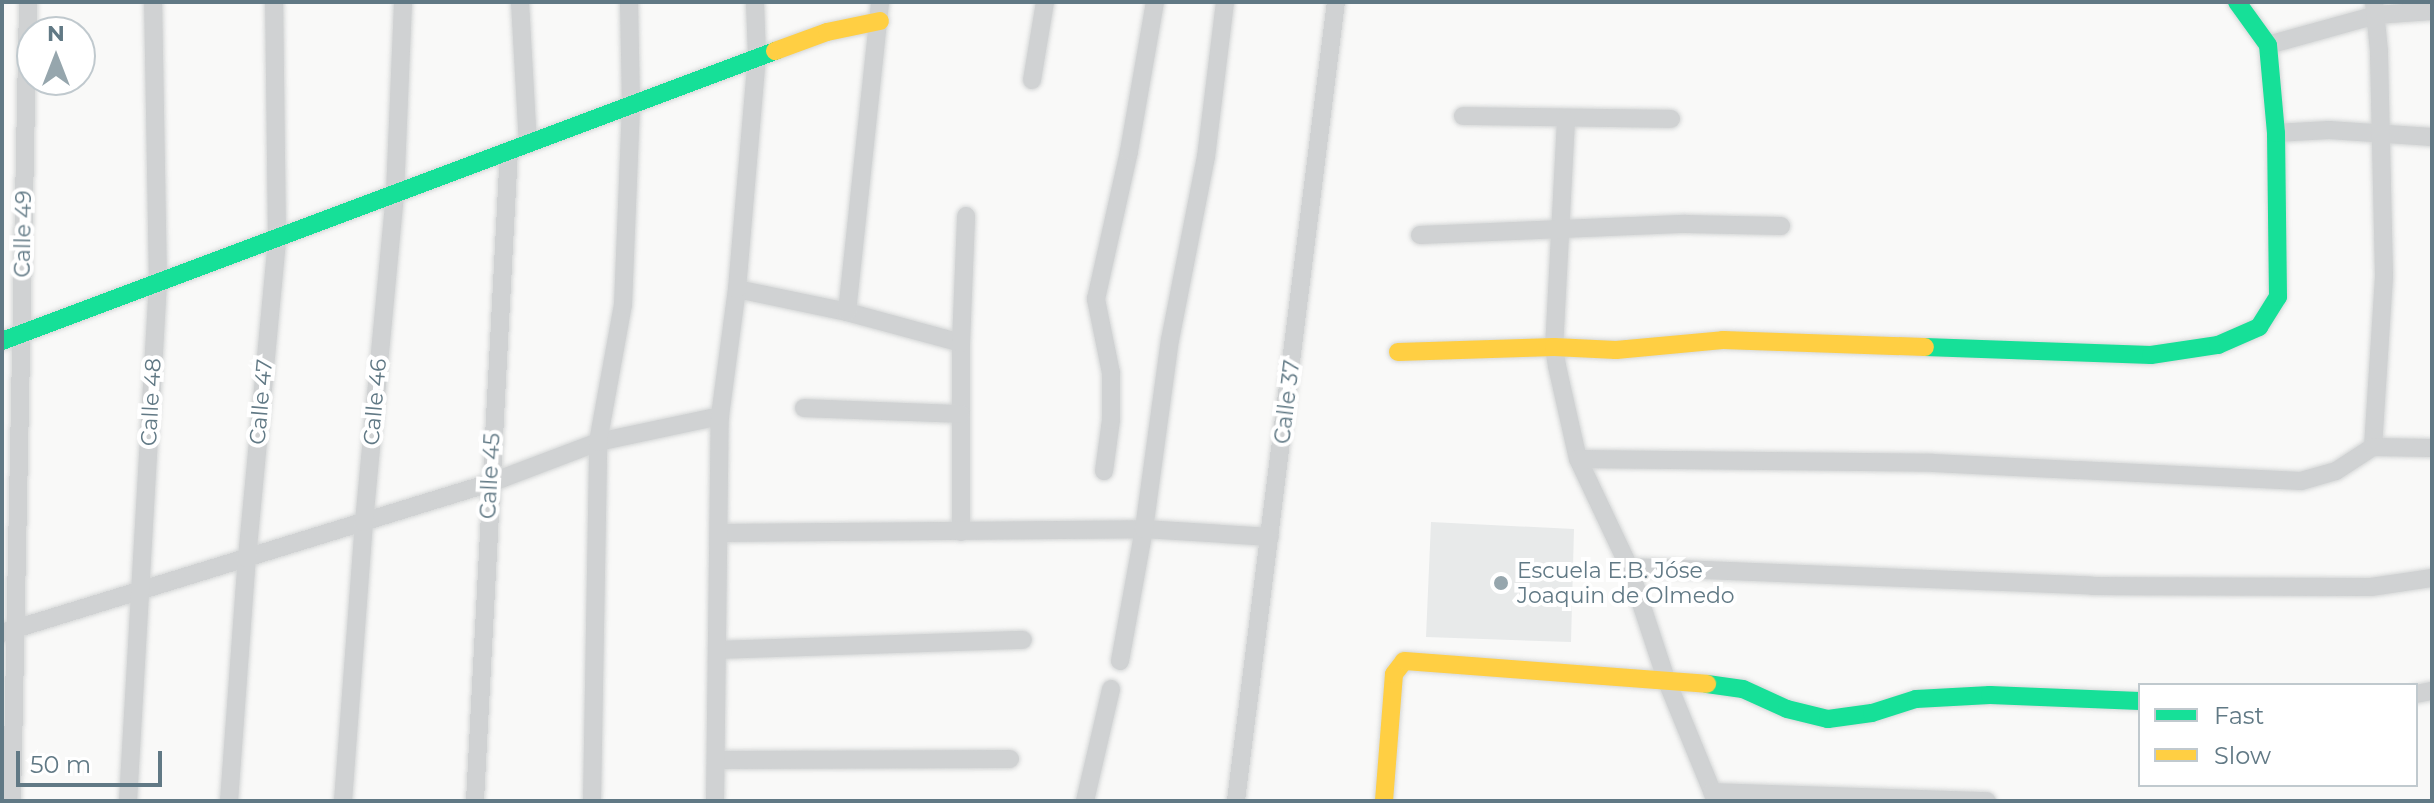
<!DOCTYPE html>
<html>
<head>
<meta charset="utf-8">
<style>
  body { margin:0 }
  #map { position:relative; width:2434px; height:803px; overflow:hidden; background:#f9f9f8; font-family:Montserrat,sans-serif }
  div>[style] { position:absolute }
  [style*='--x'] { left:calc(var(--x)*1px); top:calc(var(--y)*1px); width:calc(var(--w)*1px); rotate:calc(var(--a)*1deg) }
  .built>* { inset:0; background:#e8eaea }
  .roads { filter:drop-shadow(0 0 2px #d5d7d7) drop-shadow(0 0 2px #d5d7d7) }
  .street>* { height:18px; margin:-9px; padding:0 9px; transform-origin:9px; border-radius:9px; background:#d0d2d3 }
  .fast>* { height:18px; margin:-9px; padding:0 9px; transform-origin:9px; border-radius:9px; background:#16e098 }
  .slow>* { height:18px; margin:-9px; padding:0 9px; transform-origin:9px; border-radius:9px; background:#ffcf43 }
  .dots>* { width:22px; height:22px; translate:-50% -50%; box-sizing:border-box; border:4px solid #fff; border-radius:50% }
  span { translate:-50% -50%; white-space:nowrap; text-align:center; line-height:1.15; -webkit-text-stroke:8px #fff; paint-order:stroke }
  .street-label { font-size:22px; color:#617985 }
  .poi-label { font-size:22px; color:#617985 }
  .left { translate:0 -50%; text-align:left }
  .frame { position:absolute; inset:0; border:4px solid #617985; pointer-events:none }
  .legend { position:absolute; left:2138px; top:683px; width:280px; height:104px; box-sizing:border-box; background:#fff; border:2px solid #c0c9ce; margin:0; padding:10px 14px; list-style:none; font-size:24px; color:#617985 }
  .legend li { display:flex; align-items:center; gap:16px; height:40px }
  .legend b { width:40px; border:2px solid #c0c9ce }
  .north { position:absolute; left:16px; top:16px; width:80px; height:80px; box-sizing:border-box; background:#fff; border:2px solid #c0c9ce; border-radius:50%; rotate:0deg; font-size:22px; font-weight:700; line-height:32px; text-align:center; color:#617985 }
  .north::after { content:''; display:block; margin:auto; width:28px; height:36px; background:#96a6ad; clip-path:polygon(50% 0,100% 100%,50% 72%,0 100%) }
  .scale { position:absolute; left:16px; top:751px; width:146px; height:36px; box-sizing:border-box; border:4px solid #617985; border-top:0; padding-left:10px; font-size:24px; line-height:28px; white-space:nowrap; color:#617985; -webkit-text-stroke:6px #fff; paint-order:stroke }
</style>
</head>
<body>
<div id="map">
  <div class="built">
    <i style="clip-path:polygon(1431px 522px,1574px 529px,1571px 642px,1426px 637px)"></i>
  </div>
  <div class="roads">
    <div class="street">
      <i style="--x:520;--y:2;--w:142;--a:86.8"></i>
      <i style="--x:2268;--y:45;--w:112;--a:-15.5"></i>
      <i style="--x:2376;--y:15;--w:56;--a:-4.1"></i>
      <i style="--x:1032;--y:80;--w:79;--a:-80.5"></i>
      <i style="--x:1463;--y:116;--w:208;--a:0.8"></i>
      <i style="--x:1566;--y:120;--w:227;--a:93"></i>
      <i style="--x:1554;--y:347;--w:19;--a:81"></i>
      <i style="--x:1557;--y:366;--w:95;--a:77.3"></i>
      <i style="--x:1578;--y:459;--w:119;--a:64.7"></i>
      <i style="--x:1629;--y:567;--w:118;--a:71.7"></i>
      <i style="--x:1666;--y:679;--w:132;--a:67.7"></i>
      <i style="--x:2276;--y:133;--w:53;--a:-3.2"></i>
      <i style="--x:2329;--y:130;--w:103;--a:3.9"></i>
      <i style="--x:1420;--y:235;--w:266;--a:-2.4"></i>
      <i style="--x:1686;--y:224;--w:95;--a:1.2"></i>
      <i style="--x:737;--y:289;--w:112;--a:11.8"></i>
      <i style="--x:847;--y:312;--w:118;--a:15.2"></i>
      <i style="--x:961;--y:343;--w:189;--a:90"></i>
      <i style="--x:847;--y:312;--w:312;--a:-83.9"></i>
      <i style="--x:961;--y:343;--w:127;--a:-87.7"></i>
      <i style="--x:804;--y:408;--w:157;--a:2.2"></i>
      <i style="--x:2373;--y:447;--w:172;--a:-86.3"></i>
      <i style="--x:2384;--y:275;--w:224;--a:-91.3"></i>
      <i style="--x:2379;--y:51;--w:49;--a:-95.8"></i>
      <i style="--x:1578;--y:459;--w:355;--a:0.6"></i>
      <i style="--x:1933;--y:463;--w:368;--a:2.8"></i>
      <i style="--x:2301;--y:481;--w:36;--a:-16"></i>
      <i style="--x:2336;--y:471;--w:44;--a:-33"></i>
      <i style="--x:2373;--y:447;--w:59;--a:1"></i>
      <i style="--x:1104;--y:471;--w:51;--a:-82.2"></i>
      <i style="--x:1111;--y:420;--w:47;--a:-90"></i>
      <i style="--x:1111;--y:373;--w:76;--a:-101.5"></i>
      <i style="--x:1096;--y:299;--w:152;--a:-77.4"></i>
      <i style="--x:1129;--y:151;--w:151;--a:-80.1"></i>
      <i style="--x:719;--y:533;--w:425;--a:-0.5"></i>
      <i style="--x:1144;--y:529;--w:126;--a:3.6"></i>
      <i style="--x:1629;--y:567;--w:463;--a:2.3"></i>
      <i style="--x:2092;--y:586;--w:279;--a:0.2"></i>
      <i style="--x:2371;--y:587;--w:62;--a:-8.4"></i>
      <i style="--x:2;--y:633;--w:511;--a:-17.09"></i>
      <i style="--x:490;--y:483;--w:116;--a:-20.8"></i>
      <i style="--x:598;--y:442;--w:125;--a:-12"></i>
      <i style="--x:717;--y:650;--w:306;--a:-1.9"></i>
      <i style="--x:1120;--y:661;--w:134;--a:-79.7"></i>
      <i style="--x:1144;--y:529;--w:191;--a:-82.2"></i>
      <i style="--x:1170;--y:340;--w:187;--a:-78.9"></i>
      <i style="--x:1206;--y:157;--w:156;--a:-83"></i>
      <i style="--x:2416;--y:694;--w:16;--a:-11"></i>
      <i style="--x:716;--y:760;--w:294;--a:-0.2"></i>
      <i style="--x:1712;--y:792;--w:275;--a:1.9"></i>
      <i style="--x:12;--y:801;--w:799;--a:-88.85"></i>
      <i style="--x:128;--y:801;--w:519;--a:-86.69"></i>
      <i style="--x:158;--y:283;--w:281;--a:-91"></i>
      <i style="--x:229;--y:801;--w:244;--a:-85.8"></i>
      <i style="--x:247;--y:558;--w:321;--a:-84.6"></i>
      <i style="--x:277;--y:238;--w:236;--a:-90.7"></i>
      <i style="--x:343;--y:801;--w:280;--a:-85.7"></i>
      <i style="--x:364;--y:522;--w:329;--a:-84.6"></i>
      <i style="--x:395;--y:194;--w:192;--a:-87.6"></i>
      <i style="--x:475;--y:801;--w:651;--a:-87.01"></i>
      <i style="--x:592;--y:801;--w:359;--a:-89"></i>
      <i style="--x:598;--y:442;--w:139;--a:-79.7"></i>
      <i style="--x:623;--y:305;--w:200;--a:-87.7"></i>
      <i style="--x:631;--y:105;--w:103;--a:-91.1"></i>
      <i style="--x:715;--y:801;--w:385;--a:-89.3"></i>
      <i style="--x:720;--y:416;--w:128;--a:-82.4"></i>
      <i style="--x:737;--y:289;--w:233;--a:-85.1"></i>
      <i style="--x:757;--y:57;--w:55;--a:-92.1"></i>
      <i style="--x:1085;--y:801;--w:115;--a:-76.9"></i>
      <i style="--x:1236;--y:801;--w:805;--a:-82.87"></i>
    </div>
    <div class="fast">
      <i style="--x:2;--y:341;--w:826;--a:-20.56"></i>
      <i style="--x:1925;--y:347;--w:226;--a:2"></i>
      <i style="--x:2151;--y:355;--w:68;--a:-8.5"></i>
      <i style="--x:2218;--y:345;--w:45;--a:-23.7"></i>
      <i style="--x:2259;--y:327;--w:36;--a:-58"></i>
      <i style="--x:2278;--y:297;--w:164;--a:-90.7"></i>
      <i style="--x:2276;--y:133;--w:88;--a:-95.2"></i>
      <i style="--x:2268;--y:45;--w:53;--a:-125.8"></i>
      <i style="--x:1707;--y:684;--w:36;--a:8"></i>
      <i style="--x:1743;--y:689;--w:48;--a:24.4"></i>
      <i style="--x:1787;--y:709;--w:42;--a:13.7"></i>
      <i style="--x:1828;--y:719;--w:44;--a:-7.8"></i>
      <i style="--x:1872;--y:713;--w:46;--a:-17.7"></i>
      <i style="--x:1916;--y:699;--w:74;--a:-3.1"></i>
      <i style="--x:1990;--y:695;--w:150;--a:2.3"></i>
    </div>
    <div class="slow">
      <i style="--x:775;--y:51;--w:55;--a:-20.1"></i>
      <i style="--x:827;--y:32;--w:54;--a:-11.7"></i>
      <i style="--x:1398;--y:352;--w:156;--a:-1.8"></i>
      <i style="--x:1554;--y:347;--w:62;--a:2.8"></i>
      <i style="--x:1616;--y:350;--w:107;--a:-5.3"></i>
      <i style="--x:1723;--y:340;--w:202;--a:2"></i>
      <i style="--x:1384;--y:801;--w:127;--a:-85.5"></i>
      <i style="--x:1394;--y:674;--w:16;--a:-52"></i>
      <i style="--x:1404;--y:661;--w:304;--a:4.3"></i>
    </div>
  </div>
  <div class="dots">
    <i style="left:1501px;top:583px;background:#96a6ad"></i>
  </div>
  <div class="street-label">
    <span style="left:23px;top:234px;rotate:-89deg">Calle 49</span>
    <span style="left:151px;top:402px;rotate:-87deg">Calle 48</span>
    <span style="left:261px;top:402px;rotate:-85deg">Calle 47</span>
    <span style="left:375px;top:402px;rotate:-85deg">Calle 46</span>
    <span style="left:1287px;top:402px;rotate:-83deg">Calle 37</span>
    <span style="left:490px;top:476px;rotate:-87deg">Calle 45</span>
  </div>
  <div class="poi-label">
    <span class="left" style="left:1517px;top:583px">Escuela E.B. Jóse<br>Joaquin de Olmedo</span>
  </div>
  <div class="frame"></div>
  <ul class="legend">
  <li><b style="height:10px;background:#16e098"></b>Fast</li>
  <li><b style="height:10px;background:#ffcf43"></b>Slow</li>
  </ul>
  <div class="north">N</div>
  <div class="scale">50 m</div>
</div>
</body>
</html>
